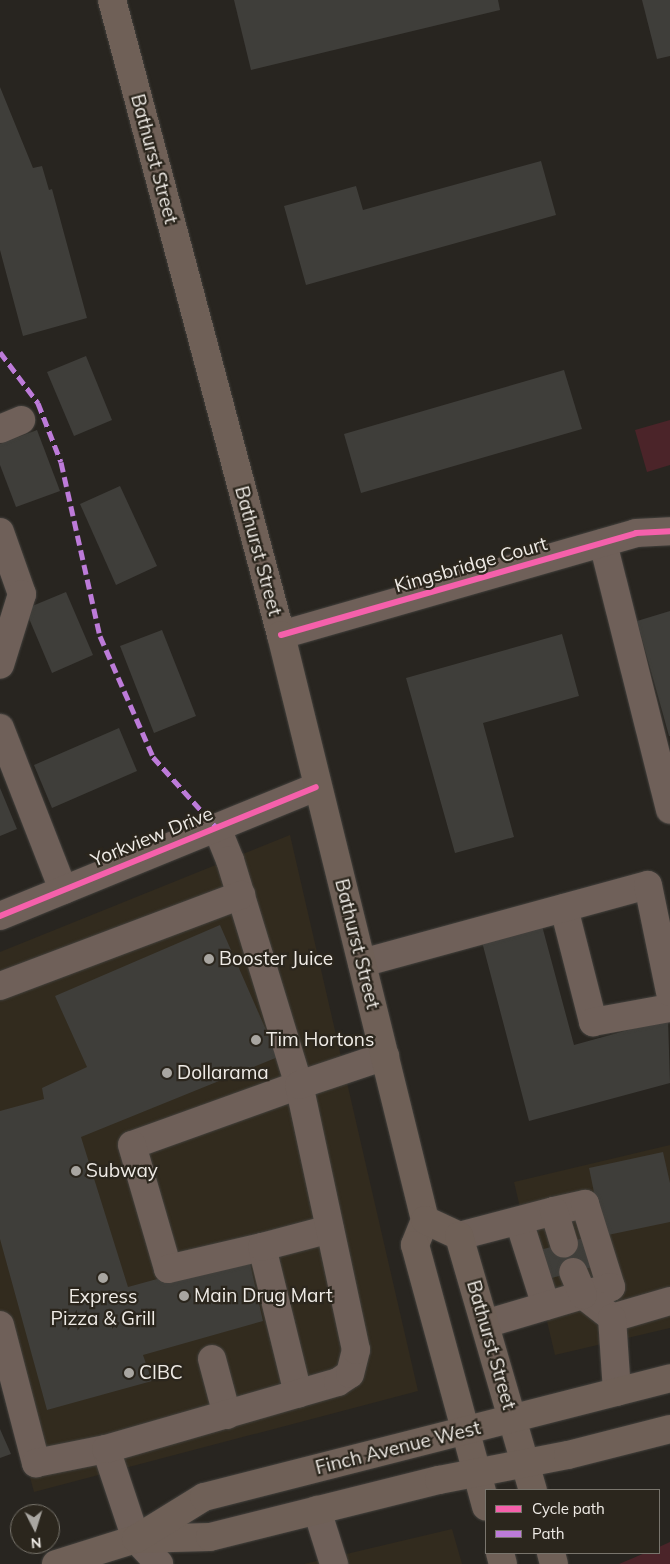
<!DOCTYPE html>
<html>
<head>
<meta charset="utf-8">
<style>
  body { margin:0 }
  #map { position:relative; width:670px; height:1564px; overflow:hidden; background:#282520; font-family:Mulish,sans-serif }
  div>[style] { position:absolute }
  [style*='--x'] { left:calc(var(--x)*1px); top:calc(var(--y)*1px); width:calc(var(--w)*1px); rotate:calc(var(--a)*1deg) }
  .built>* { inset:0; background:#322b1e }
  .green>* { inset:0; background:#4b2429 }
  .building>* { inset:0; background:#3f3e3a }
  .roads { filter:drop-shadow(0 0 1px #43413d) drop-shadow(0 0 1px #43413d) }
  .minor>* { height:28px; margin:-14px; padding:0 14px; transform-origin:14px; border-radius:14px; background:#6f6059 }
  .major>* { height:28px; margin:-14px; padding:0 14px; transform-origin:14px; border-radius:14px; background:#6f6057 }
  .quiet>* { height:5px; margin-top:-2.5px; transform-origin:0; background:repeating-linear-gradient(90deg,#bd7bd9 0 10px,transparent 0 15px) }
  .cycleway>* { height:6px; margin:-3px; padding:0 3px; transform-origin:3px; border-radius:3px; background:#f560ab }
  .dots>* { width:14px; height:14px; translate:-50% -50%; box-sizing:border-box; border:2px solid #2b261d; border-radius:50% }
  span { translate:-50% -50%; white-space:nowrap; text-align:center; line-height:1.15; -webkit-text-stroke:4.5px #2b261d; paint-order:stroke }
  .street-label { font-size:19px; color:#efebe6 }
  .poi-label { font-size:19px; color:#efebe6 }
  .left { translate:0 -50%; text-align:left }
  .legend { position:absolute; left:485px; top:1489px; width:175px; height:65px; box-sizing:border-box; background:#2b261d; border:1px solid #79756d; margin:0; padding:6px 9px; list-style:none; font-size:15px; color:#efebe6 }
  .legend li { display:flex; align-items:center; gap:10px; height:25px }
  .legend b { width:25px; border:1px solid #79756d }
  .north { position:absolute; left:10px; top:1504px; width:50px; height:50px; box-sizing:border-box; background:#2b261d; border:1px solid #79756d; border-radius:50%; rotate:175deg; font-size:14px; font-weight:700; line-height:20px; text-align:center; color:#efebe6 }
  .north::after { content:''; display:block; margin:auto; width:18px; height:22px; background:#a9a6a1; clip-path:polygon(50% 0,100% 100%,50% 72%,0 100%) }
</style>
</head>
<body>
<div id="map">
  <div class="built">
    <i style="clip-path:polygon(290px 835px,418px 1391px,34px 1492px,0 1368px,0 952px)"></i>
    <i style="clip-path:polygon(670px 1145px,670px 1328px,555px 1355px,514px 1182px)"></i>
    <i style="clip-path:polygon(452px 1529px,462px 1564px,304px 1564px)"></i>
  </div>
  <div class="green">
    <i style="clip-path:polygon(670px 420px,670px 465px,647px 472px,635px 430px)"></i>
    <i style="clip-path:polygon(670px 1542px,670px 1564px,619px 1564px,645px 1553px,659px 1553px,659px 1547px)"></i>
  </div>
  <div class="building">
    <i style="clip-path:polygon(234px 0,498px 0,500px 10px,251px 70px)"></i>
    <i style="clip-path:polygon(642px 0,670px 0,670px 56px,657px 59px)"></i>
    <i style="clip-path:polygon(0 87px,33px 168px,42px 166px,49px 190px,52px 189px,87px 318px,23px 336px,0 250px)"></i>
    <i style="clip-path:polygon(541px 161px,556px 215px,306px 285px,284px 206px,356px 186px,363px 210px)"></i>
    <i style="clip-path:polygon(86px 356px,112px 420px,74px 436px,47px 372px)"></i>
    <i style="clip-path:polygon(564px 370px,582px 429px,361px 493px,344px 434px)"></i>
    <i style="clip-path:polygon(37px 430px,60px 491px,16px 507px,0 465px,0 444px)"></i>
    <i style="clip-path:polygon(120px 486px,157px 566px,116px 585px,80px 504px)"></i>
    <i style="clip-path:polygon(66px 592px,93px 655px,52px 673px,25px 609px)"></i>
    <i style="clip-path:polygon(670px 611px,670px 736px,669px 736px,637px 621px)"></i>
    <i style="clip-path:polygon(162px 630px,196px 716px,154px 733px,120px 646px)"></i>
    <i style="clip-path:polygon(562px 634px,579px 696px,483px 723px,514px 837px,455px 853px,406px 678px)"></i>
    <i style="clip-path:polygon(119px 728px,137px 771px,52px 808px,34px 765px)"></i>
    <i style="clip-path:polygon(0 788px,17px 829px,0 836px)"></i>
    <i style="clip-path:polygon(541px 922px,574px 1045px,668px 1019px,670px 1083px,529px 1121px,481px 938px)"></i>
    <i style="clip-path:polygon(220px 925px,278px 1057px,81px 1137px,128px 1287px,248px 1254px,263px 1321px,143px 1355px,152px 1381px,47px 1410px,0 1239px,0 1111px,44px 1099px,42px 1088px,87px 1067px,55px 996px)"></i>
    <i style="clip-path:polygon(663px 1152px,670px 1183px,670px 1222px,603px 1236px,589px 1168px)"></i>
    <i style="clip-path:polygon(584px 1238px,592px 1267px,548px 1279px,540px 1250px)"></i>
    <i style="clip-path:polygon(0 1429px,11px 1454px,0 1458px)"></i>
  </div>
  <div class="roads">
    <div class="minor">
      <i style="--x:0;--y:429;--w:23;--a:-23"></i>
      <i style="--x:0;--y:532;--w:66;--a:70.5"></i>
      <i style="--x:22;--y:594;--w:74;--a:107.2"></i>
      <i style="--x:603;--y:543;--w:275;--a:75.9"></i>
      <i style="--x:281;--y:635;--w:369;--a:-16"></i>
      <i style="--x:636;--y:533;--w:34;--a:-3"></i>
      <i style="--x:0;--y:728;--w:174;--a:68.7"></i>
      <i style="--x:217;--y:828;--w:35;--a:68"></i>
      <i style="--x:230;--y:860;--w:235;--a:73"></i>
      <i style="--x:299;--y:1085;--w:177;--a:160.2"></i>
      <i style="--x:132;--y:1145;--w:129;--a:73.8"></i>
      <i style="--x:168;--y:1269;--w:97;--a:-13.2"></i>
      <i style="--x:262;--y:1247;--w:151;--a:76.2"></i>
      <i style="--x:564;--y:908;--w:118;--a:75.7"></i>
      <i style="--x:593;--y:1022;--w:78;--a:-10.3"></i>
      <i style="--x:0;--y:916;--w:341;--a:-22.2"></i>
      <i style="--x:362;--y:963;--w:296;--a:-15.3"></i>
      <i style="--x:648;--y:885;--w:109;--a:78.4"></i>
      <i style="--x:0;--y:986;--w:258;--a:-20.7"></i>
      <i style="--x:554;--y:1211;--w:32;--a:-13"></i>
      <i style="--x:585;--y:1204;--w:87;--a:72.6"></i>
      <i style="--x:611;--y:1287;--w:29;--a:164"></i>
      <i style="--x:519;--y:1221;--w:89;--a:72.4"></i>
      <i style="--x:459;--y:1236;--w:98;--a:-14.7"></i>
      <i style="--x:554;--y:1211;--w:34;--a:73"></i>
      <i style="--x:262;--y:1247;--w:70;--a:-14.8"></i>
      <i style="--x:583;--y:1295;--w:37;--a:38"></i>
      <i style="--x:612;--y:1318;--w:60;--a:-16.3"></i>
      <i style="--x:612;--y:1318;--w:74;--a:86.1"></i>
      <i style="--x:485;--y:1324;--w:102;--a:-16.5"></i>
      <i style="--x:583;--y:1295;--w:25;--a:-113"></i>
      <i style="--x:0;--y:1325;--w:143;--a:75.4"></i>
      <i style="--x:36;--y:1463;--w:71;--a:-11.3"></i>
      <i style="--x:106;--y:1449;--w:95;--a:71.6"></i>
      <i style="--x:136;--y:1539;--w:34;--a:47"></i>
      <i style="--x:212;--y:1359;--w:58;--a:75"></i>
      <i style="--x:106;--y:1449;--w:241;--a:-16.1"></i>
      <i style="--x:338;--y:1382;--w:14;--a:-34"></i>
      <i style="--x:350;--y:1374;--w:25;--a:-76"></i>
      <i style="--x:356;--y:1350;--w:271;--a:-102.1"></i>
      <i style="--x:299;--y:1085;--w:91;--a:-18.6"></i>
      <i style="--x:317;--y:1510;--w:57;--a:72.5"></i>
    </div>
    <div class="major">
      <i style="--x:112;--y:0;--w:657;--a:75.1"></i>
      <i style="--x:281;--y:635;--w:602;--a:76.17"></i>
      <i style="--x:425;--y:1220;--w:27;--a:112"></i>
      <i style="--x:415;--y:1245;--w:271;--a:74.8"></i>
      <i style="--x:425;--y:1220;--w:38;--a:25"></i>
      <i style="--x:459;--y:1236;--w:265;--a:73.8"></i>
      <i style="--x:137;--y:1539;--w:73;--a:-1.6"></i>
      <i style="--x:210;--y:1537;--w:236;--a:-14"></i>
      <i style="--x:439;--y:1480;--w:131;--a:-11"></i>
      <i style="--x:568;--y:1455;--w:105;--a:-14.3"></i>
      <i style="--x:500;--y:1553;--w:11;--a:75"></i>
      <i style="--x:551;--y:1553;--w:11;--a:75"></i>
      <i style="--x:56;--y:1564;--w:84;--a:-17.4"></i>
      <i style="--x:136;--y:1539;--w:80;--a:-31.7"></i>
      <i style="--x:204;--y:1497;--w:481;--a:-14.3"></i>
    </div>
  </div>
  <div class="quiet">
    <i style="--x:0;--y:352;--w:64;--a:53.3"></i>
    <i style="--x:38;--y:403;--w:63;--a:68.7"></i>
    <i style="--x:61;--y:462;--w:178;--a:77.4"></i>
    <i style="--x:100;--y:636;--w:132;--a:66.3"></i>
    <i style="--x:153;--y:757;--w:96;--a:48"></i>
  </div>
  <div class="cycleway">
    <i style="--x:281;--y:635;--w:369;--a:-16"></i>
    <i style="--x:636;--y:533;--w:34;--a:-3"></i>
    <i style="--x:0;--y:916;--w:341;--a:-22.2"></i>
  </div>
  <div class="dots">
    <i style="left:209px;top:959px;background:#a9a6a1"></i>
    <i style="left:256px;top:1040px;background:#a9a6a1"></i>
    <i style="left:167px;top:1073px;background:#a9a6a1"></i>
    <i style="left:76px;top:1171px;background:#a9a6a1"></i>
    <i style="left:103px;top:1278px;background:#a9a6a1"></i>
    <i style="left:184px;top:1296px;background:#a9a6a1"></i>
    <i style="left:129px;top:1373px;background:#a9a6a1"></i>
  </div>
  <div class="street-label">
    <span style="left:154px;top:159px;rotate:75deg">Bathurst Street</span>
    <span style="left:258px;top:551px;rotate:75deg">Bathurst Street</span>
    <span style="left:471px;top:565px;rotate:-16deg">Kingsbridge Court</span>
    <span style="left:152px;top:837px;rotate:-22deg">Yorkview Drive</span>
    <span style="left:357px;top:944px;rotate:76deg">Bathurst Street</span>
    <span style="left:491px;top:1345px;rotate:74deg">Bathurst Street</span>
    <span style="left:398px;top:1448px;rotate:-14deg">Finch Avenue West</span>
  </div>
  <div class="poi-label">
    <span class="left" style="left:219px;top:959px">Booster Juice</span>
    <span class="left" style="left:266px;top:1040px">Tim Hortons</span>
    <span class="left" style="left:177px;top:1073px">Dollarama</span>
    <span class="left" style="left:86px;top:1171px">Subway</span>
    <span class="left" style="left:194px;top:1296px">Main Drug Mart</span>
    <span style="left:103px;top:1308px">Express<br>Pizza &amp; Grill</span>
    <span class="left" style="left:139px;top:1373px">CIBC</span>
  </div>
  <ul class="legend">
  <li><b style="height:6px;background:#f560ab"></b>Cycle path</li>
  <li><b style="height:6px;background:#bd7bd9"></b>Path</li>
  </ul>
  <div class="north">N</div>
</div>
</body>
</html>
